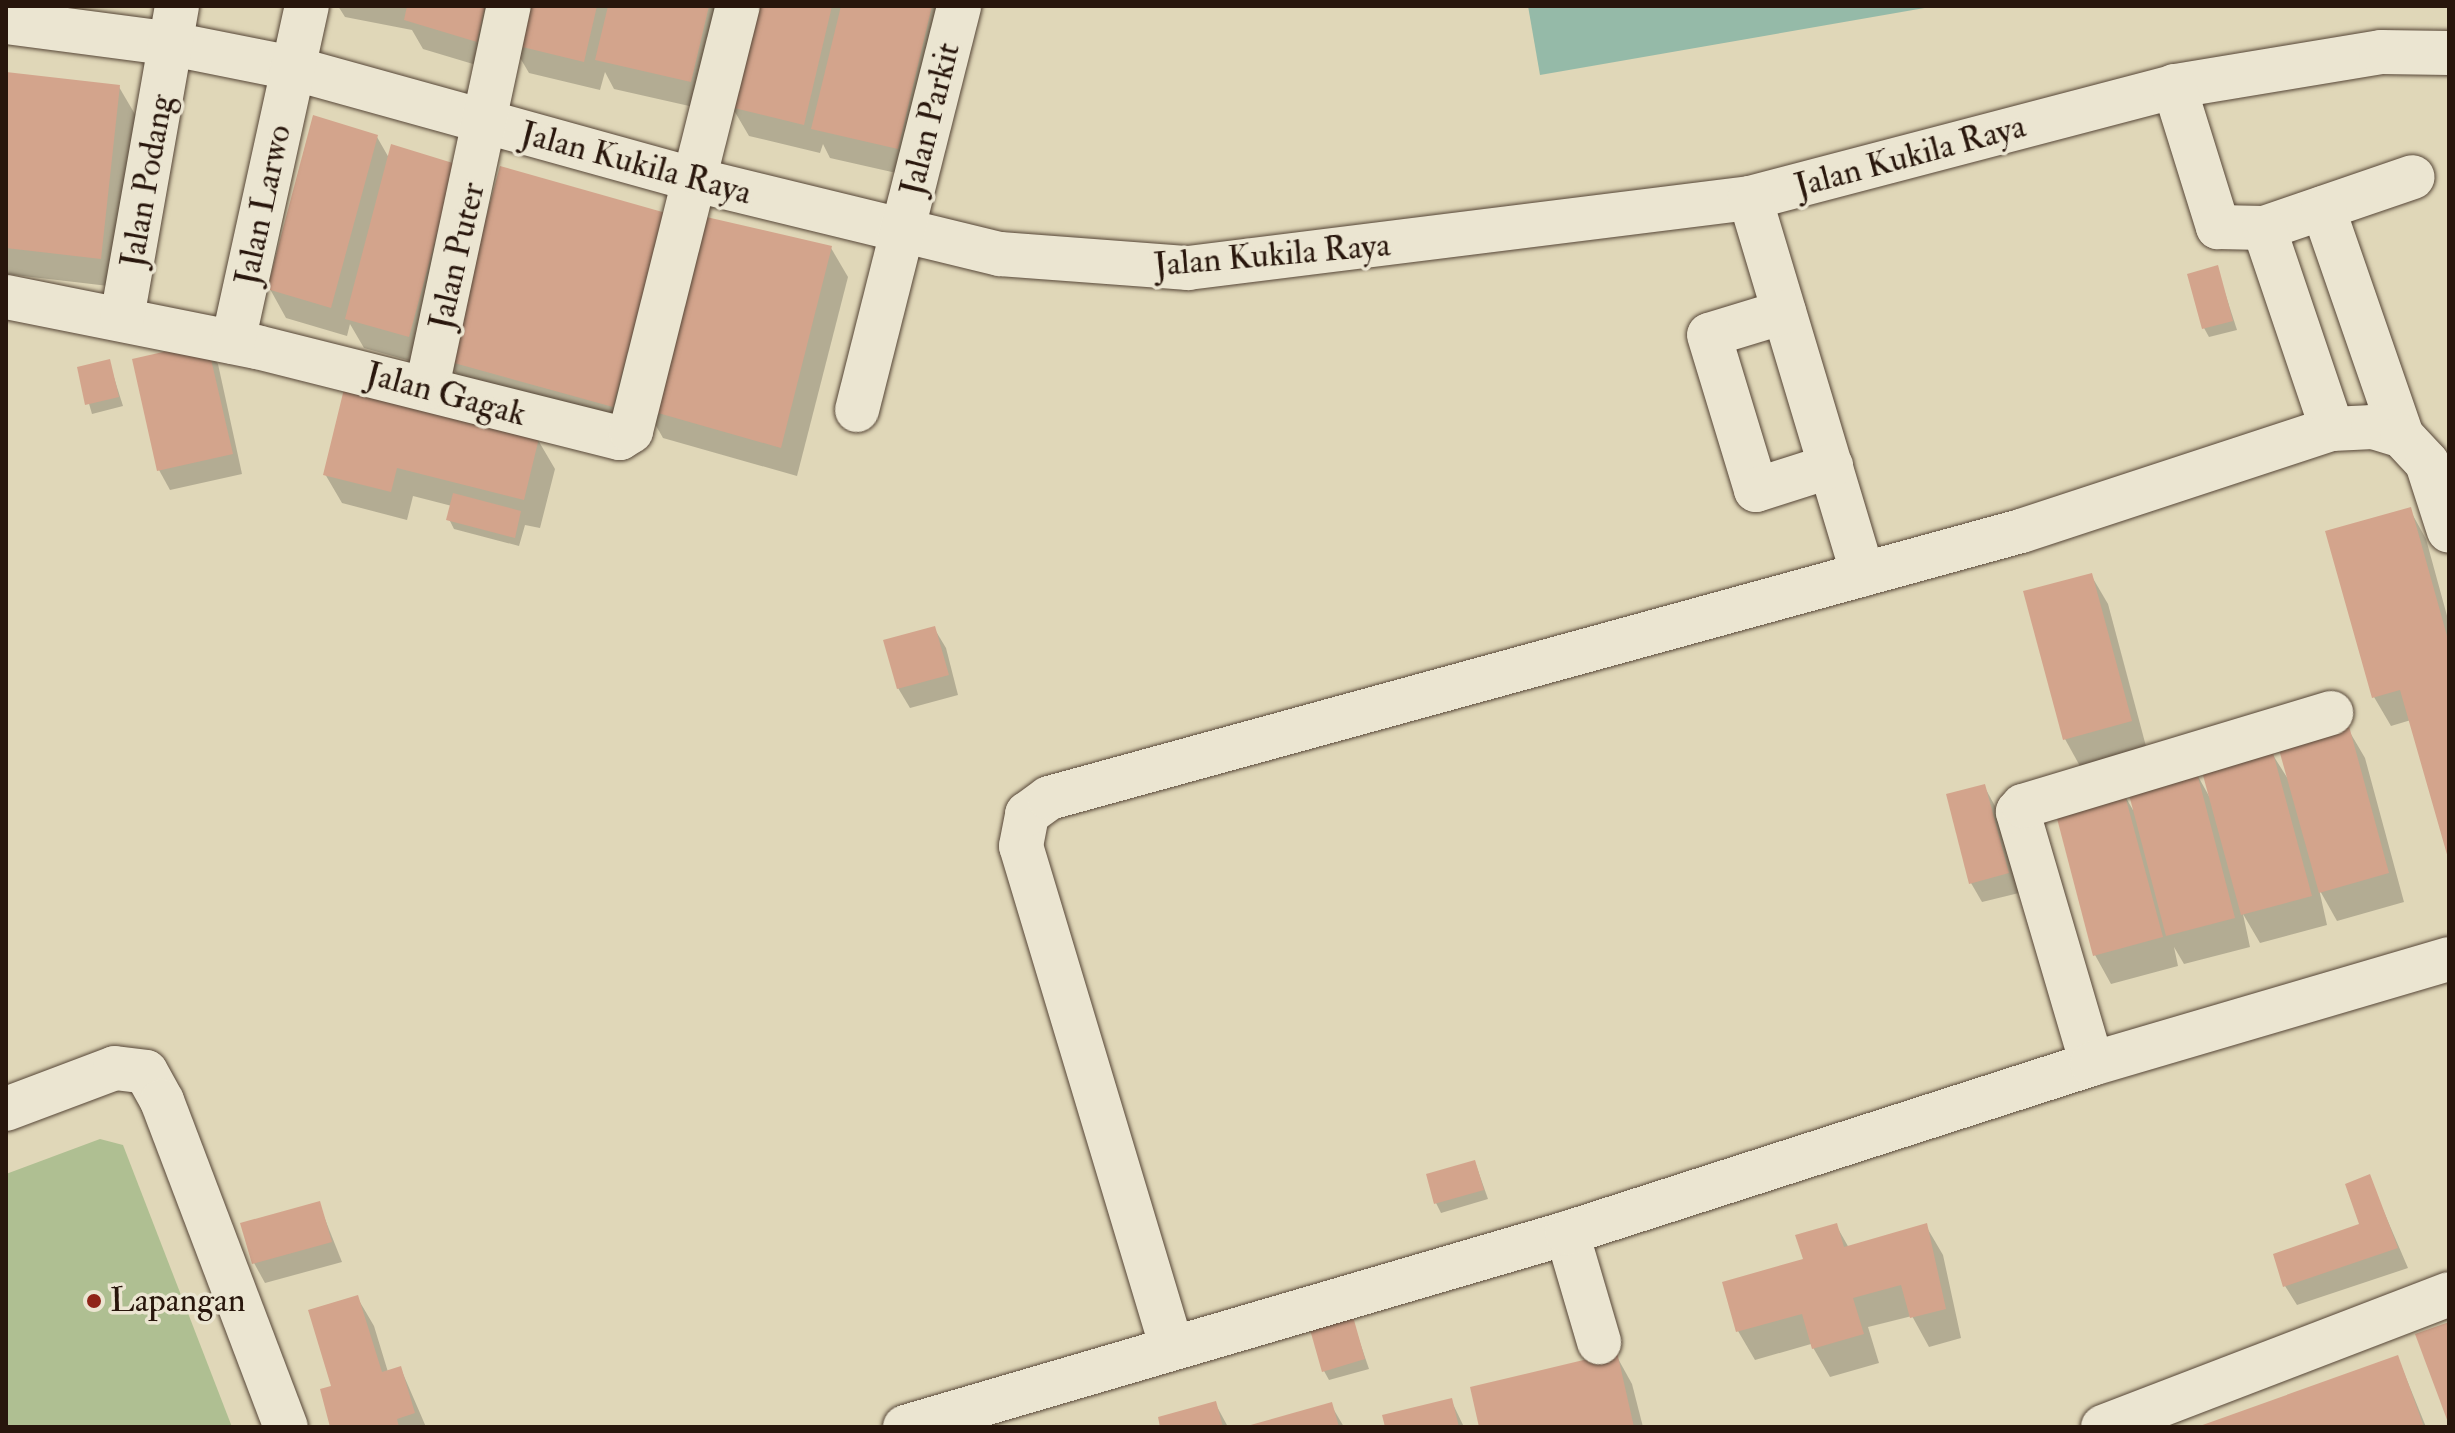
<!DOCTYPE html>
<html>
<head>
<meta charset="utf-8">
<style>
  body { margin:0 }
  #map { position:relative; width:2455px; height:1433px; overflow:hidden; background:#e0d7b8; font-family:"IM FELL Double Pica",serif }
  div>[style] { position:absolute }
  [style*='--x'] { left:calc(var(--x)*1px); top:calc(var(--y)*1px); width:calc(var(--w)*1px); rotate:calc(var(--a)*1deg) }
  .green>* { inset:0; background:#afbf92 }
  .water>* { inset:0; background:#95baa8 }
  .shadow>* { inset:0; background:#0003 }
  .building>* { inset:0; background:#d3a48c }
  .roads { filter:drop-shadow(0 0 2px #564637) drop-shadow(0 0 2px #564637) }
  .minor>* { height:44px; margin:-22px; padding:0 22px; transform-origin:22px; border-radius:22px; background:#ebe5d1 }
  .dots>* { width:22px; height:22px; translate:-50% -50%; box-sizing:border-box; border:4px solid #ebe5d1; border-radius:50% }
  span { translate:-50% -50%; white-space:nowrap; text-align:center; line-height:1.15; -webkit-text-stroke:7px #ebe5d1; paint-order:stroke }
  .street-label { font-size:34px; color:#28160c }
  .poi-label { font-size:34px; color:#28160c }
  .left { translate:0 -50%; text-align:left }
  .frame { position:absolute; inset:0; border:8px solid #28160c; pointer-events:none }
</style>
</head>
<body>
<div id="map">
  <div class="green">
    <i style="clip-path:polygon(100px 1139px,123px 1145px,232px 1427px,6px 1427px,6px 1174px)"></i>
  </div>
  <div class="water">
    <i style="clip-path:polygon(1528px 6px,1936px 6px,1540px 75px)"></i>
  </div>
  <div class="shadow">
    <i style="clip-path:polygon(338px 6px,508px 6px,493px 70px,423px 49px,412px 30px,345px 17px)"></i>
    <i style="clip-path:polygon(521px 6px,731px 6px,707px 110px,614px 89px,605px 72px,600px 90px,529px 73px,512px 44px)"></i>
    <i style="clip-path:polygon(756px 6px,954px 6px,914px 177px,830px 158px,823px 144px,820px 153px,749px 136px,732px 107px)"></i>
    <i style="clip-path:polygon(6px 74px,119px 87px,136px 116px,117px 287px,6px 274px)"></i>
    <i style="clip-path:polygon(377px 137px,389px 158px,455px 165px,425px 365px,364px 348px,350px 324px,347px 336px,286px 318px,270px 289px)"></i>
    <i style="clip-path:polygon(665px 214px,629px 435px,466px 390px,449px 361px)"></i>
    <i style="clip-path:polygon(831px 248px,848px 277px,797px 476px,663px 438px,646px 408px)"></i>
    <i style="clip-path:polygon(2217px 268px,2237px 330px,2209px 337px,2204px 328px)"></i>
    <i style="clip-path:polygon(206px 344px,218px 364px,242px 474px,170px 490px,159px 470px)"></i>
    <i style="clip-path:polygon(109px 362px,123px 406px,92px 414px,79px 369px)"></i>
    <i style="clip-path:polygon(538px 440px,555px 469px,540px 528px,525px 525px,519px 546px,454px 529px,449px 519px,452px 506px,413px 496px,407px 520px,342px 503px,325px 474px)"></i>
    <i style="clip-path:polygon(2410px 510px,2426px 539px,2449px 623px,2449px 854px,2411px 720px,2391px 726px,2374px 697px)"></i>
    <i style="clip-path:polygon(2091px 575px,2108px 604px,2147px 750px,2081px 768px,2065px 739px)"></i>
    <i style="clip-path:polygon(934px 628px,946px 648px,958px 695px,910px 708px,898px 688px)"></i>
    <i style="clip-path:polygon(2348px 729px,2365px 758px,2404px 902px,2337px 921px,2319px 889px,2327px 925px,2260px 943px,2243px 914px,2250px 947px,2184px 964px,2174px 947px,2178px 966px,2111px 984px,2095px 955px,2122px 791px,2133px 810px,2195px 771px,2209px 796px,2271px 752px,2288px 779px)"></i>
    <i style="clip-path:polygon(1984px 786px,1995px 806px,2019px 893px,1982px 902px,1971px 883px)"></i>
    <i style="clip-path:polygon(1475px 1162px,1488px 1199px,1441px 1213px,1436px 1203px)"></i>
    <i style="clip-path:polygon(2369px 1177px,2408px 1268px,2297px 1305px,2285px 1286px,2362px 1225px)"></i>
    <i style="clip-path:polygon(319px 1204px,342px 1262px,265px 1283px,254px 1263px)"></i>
    <i style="clip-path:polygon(1836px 1225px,1849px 1248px,1926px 1226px,1943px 1255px,1961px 1338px,1929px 1347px,1912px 1316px,1868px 1327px,1879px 1363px,1830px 1377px,1811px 1344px,1755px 1360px,1738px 1331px)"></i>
    <i style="clip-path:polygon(357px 1297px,374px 1326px,388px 1372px,401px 1369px,426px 1427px,332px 1427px,334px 1387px)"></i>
    <i style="clip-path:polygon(1351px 1316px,1369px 1369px,1329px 1380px,1324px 1371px)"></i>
    <i style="clip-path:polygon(1616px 1355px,1632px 1384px,1643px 1427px,1482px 1427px)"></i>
    <i style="clip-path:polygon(2398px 1358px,2426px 1427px,2200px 1427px)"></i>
    <i style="clip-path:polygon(1451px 1400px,1464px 1427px,1387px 1427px)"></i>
    <i style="clip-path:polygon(1215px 1403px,1228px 1427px,1162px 1427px)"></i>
    <i style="clip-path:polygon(1331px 1405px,1344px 1427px,1252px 1427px)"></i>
  </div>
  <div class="building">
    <i style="clip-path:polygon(407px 6px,485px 6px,477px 42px,404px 20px)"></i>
    <i style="clip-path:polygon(519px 6px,597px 6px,584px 62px,510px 44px)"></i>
    <i style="clip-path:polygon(608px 6px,709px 6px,691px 82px,595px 60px)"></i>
    <i style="clip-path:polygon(754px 6px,832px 6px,804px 125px,730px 107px)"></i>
    <i style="clip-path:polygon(841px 6px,932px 6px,898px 149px,811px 129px)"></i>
    <i style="clip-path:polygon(6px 72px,120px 85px,101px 259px,6px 248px)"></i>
    <i style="clip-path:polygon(313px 115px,378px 135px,331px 308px,267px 289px)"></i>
    <i style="clip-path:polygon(391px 144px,456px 164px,409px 337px,345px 319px)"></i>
    <i style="clip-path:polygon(500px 166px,666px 213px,613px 407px,447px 361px)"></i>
    <i style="clip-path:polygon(702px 216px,832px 246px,781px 448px,644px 409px)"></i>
    <i style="clip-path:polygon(2218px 265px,2233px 321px,2202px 329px,2187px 274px)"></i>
    <i style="clip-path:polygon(207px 342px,233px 454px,157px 471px,132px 359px)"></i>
    <i style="clip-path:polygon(110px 359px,119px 397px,85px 405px,77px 367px)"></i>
    <i style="clip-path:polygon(344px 389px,539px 438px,524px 500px,397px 468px,391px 492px,323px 475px)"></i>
    <i style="clip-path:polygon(453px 493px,521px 511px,515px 538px,446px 520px)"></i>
    <i style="clip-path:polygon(2411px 507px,2449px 643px,2448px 858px,2400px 690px,2372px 698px,2325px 531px)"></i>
    <i style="clip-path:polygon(2092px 573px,2132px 721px,2063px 740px,2023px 591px)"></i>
    <i style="clip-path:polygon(935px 626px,949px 675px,897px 689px,883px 640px)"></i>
    <i style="clip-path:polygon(2349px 726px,2389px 873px,2319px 893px,2278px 746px)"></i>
    <i style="clip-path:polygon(2272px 749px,2312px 896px,2241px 915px,2201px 768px)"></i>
    <i style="clip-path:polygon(2196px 769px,2235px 918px,2166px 936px,2127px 787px)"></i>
    <i style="clip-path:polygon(1985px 784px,2009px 873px,1969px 884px,1946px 794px)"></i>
    <i style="clip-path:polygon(2123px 788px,2163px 937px,2093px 956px,2054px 807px)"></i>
    <i style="clip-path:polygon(1475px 1160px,1484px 1190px,1434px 1204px,1426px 1174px)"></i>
    <i style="clip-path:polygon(2370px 1174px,2398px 1248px,2283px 1287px,2273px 1254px,2359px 1224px,2345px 1184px)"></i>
    <i style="clip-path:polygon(320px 1201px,332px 1242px,252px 1264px,240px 1223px)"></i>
    <i style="clip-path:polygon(1837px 1223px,1844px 1247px,1927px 1223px,1946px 1309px,1910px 1318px,1901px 1285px,1853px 1298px,1864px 1334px,1812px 1349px,1802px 1314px,1736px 1332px,1722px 1282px,1803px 1259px,1795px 1235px)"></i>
    <i style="clip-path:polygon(358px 1295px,382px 1372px,401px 1366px,415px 1413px,397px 1419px,399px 1427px,330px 1427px,320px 1389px,331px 1386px,308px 1310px)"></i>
    <i style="clip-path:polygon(1352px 1313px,1365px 1359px,1322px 1372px,1309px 1326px)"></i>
    <i style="clip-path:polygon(2449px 1322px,2449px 1425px,2415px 1334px)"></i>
    <i style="clip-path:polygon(1617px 1352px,1634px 1427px,1479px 1427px,1470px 1387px)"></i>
    <i style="clip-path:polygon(2398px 1355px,2424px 1427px,2197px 1427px)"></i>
    <i style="clip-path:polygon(1452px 1398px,1459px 1427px,1385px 1427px,1382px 1415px)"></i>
    <i style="clip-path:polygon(1216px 1401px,1223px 1427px,1160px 1427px,1158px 1417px)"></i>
    <i style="clip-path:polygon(1332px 1402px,1339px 1427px,1247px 1427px,1247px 1426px)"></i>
  </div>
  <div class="roads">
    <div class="minor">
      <i style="--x:6;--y:22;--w:167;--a:7.5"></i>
      <i style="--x:172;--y:44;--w:122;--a:11.3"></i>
      <i style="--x:292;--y:68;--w:419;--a:15.5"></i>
      <i style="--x:696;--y:180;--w:313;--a:13.7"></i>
      <i style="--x:1000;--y:254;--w:189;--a:4.3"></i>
      <i style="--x:1188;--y:268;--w:566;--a:-7.1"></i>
      <i style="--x:1750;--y:198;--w:440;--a:-14.7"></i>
      <i style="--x:2176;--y:86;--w:208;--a:-9.4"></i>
      <i style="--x:2381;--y:52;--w:68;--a:0.8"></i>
      <i style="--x:2174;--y:86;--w:148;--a:72.7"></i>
      <i style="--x:2218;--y:227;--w:46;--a:1.2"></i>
      <i style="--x:2264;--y:228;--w:157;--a:-18.9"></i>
      <i style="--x:1750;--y:198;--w:393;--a:73.3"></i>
      <i style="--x:2323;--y:208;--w:241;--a:70.9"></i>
      <i style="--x:2264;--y:228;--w:212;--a:71.3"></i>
      <i style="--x:6;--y:297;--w:256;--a:11.3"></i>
      <i style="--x:257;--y:347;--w:374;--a:14.1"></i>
      <i style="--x:620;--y:438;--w:13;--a:-32"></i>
      <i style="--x:631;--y:431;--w:438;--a:-75.9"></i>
      <i style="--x:1784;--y:312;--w:78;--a:163"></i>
      <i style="--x:1709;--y:335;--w:162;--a:73.1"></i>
      <i style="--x:1756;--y:490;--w:79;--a:-17.7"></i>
      <i style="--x:122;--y:318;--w:317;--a:-80"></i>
      <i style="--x:233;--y:342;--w:344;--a:-77.6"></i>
      <i style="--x:427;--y:387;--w:390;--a:-77.9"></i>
      <i style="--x:857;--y:410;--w:417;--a:-75.8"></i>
      <i style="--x:2092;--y:1064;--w:263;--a:-106.4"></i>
      <i style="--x:2018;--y:812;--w:8;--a:-50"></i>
      <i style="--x:2023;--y:806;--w:322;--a:-16.8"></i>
      <i style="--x:6;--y:1109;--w:116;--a:-20.6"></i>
      <i style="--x:115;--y:1068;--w:31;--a:7"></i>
      <i style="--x:146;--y:1072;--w:33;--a:61"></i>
      <i style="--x:162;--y:1101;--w:349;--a:69.2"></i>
      <i style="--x:1567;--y:1233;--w:114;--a:73.6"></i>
      <i style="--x:1172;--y:1348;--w:524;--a:-106.74"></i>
      <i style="--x:1021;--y:846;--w:33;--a:-79"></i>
      <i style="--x:1027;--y:814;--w:27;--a:-36"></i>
      <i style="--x:1049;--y:798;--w:1008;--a:-15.36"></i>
      <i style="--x:2021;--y:531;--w:327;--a:-18.2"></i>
      <i style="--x:2332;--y:429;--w:41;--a:-2.8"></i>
      <i style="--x:2373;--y:427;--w:30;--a:17"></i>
      <i style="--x:2402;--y:436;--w:37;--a:47"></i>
      <i style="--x:2427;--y:463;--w:71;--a:72.1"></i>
      <i style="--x:905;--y:1427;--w:690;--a:-16.33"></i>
      <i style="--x:1567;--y:1233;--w:552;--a:-17.84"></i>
      <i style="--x:2092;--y:1064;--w:372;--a:-16.4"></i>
      <i style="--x:2103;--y:1427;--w:371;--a:-21"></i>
    </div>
  </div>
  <div class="dots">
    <i style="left:94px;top:1301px;background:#8f2418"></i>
  </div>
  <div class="street-label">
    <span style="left:930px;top:119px;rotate:-76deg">Jalan Parkit</span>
    <span style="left:1910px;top:156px;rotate:-15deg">Jalan Kukila Raya</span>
    <span style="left:636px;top:163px;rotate:15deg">Jalan Kukila Raya</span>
    <span style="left:147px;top:181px;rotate:-80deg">Jalan Podang</span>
    <span style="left:263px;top:205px;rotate:-78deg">Jalan Larwo</span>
    <span style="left:1272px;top:255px;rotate:-5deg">Jalan Kukila Raya</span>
    <span style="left:457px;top:256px;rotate:-77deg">Jalan Puter</span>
    <span style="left:446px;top:394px;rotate:15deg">Jalan Gagak</span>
  </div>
  <div class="poi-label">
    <span class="left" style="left:110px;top:1301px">Lapangan</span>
  </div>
  <div class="frame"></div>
</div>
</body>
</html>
